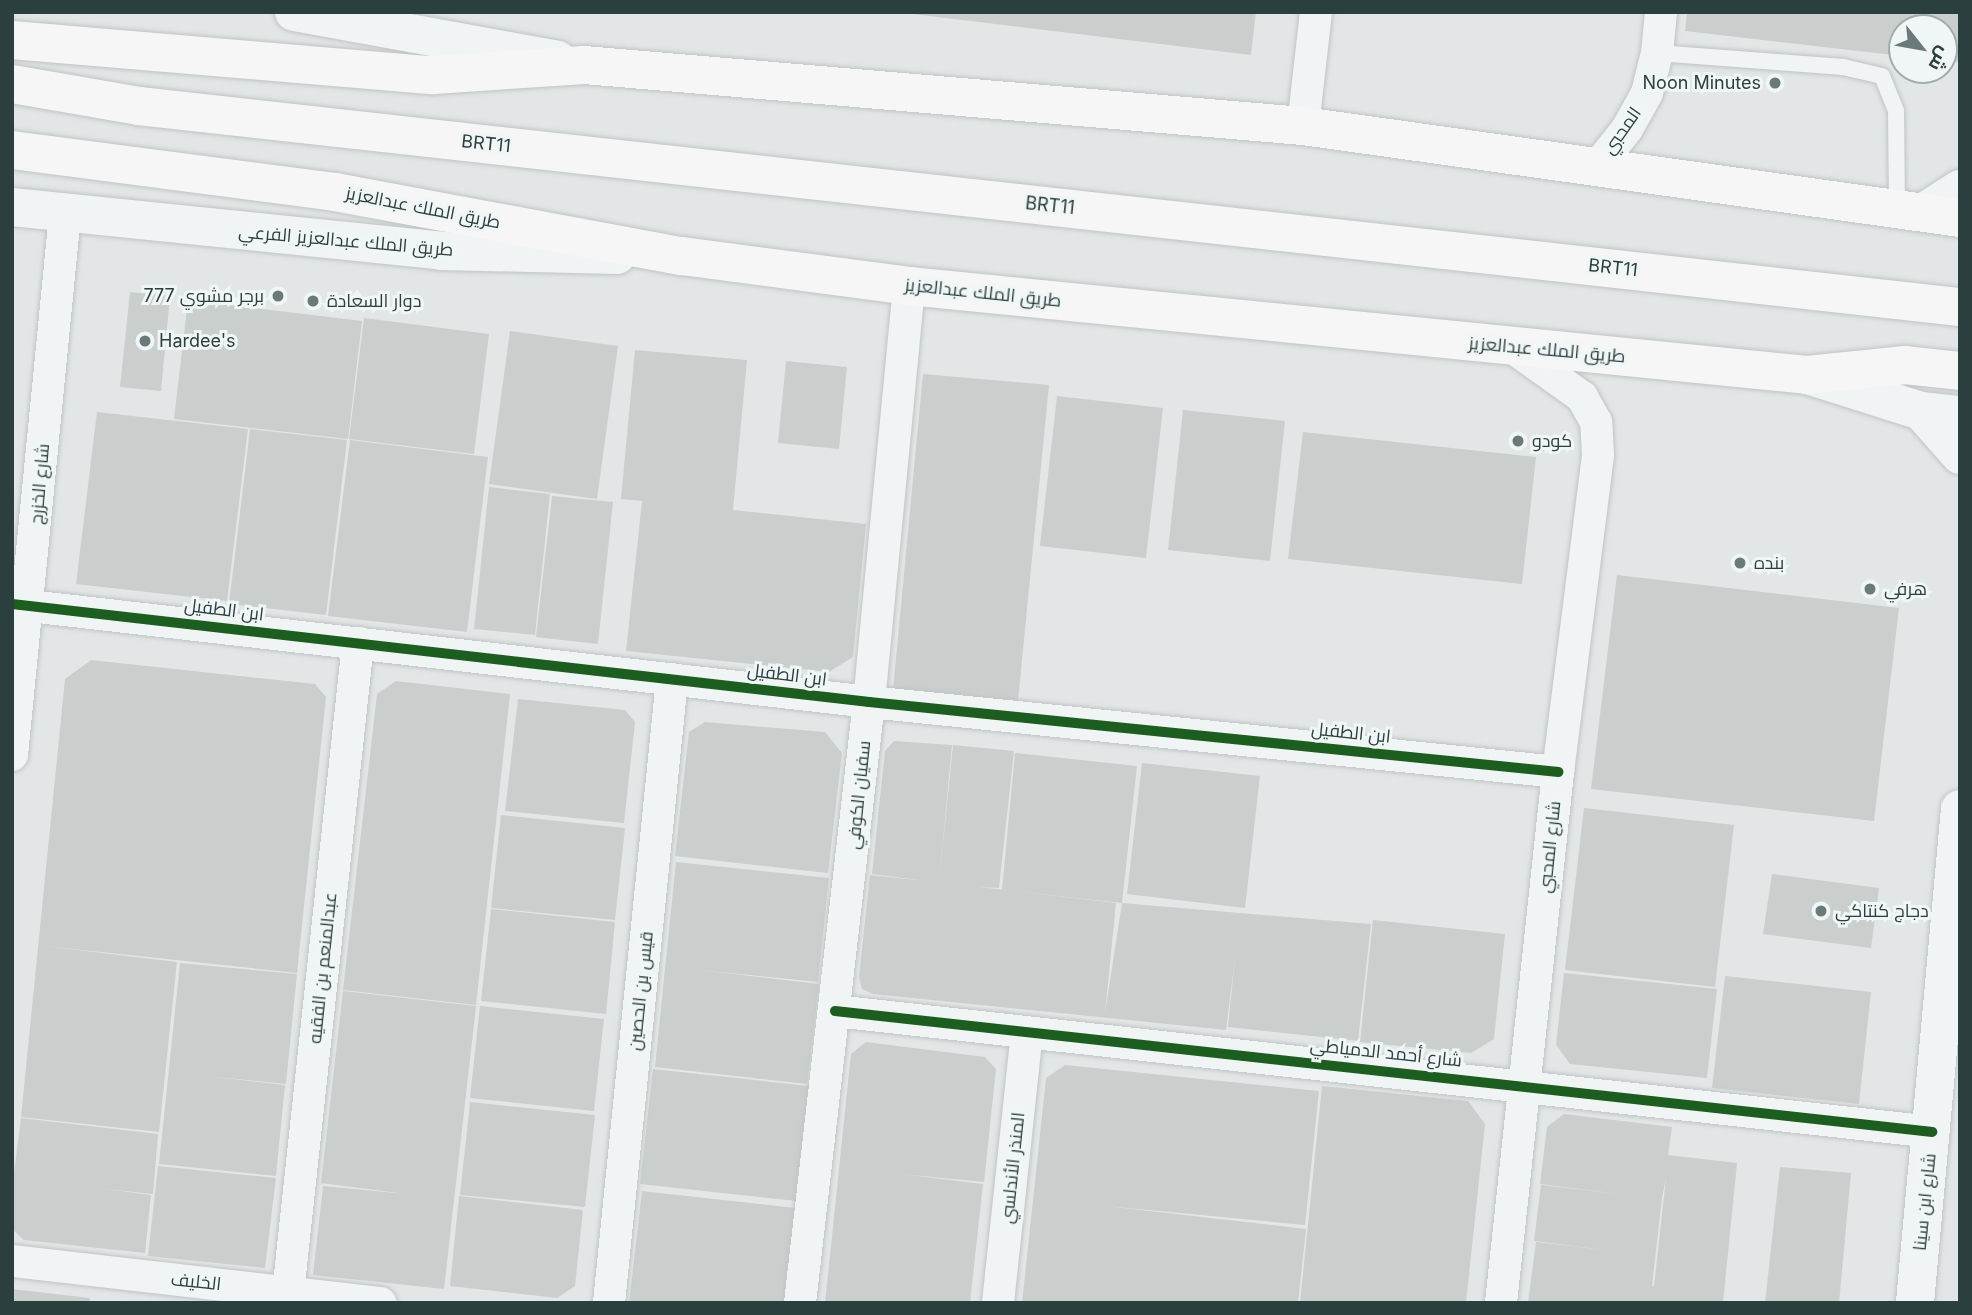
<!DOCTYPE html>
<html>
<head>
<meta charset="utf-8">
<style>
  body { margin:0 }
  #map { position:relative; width:1972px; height:1315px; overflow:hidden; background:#e2e6e6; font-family:Inter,Cairo,sans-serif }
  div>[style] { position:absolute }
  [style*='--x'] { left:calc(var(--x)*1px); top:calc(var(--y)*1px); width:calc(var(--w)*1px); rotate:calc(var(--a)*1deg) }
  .building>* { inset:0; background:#cacfce }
  .roads { filter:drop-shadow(0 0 2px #c0c4c4) drop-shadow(0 0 2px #c0c4c4) }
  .service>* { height:16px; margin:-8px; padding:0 8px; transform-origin:8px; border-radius:8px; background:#f1f4f4 }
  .minor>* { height:32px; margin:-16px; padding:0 16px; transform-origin:16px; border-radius:16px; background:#f1f4f4 }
  .tertiary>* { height:38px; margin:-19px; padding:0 19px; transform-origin:19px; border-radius:19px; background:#f1f4f4 }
  .secondary>* { height:38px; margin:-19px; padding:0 19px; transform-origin:19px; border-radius:19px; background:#f6f6f6 }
  .primary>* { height:38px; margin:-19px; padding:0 19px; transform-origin:19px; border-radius:19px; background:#f6f6f6 }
  .cycleway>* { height:10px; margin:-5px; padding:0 5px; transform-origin:5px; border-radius:5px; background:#1b5e20 }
  .dots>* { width:19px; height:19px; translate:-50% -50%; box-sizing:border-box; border:4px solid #f0f6f5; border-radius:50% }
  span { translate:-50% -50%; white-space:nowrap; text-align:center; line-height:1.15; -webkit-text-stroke:6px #f0f6f5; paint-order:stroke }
  .poi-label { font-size:18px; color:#2a3f3e }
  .right { translate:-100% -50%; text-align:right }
  .left { translate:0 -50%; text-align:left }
  .street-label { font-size:18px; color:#2a3f3e }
  .frame { position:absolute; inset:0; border:14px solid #2a3f3e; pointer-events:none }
  .north { position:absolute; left:1888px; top:14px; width:70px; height:70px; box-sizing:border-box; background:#f0f6f5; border:2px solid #a1adac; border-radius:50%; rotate:121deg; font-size:19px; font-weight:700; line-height:28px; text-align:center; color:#2a3f3e }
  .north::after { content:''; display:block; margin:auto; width:24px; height:32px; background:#6a7979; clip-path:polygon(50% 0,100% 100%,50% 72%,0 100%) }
</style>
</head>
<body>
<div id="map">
  <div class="building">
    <i style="clip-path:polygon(896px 12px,1256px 12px,1251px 55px)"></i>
    <i style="clip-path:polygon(1687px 12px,1960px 12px,1960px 62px,1944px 60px,1944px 28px,1902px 28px,1902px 56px,1685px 31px)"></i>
    <i style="clip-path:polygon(130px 292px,170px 296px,161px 391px,120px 387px)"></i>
    <i style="clip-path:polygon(188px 300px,362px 321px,348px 439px,174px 419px)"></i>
    <i style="clip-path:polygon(364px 318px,489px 334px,474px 454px,349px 439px)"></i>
    <i style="clip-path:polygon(510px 331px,618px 346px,597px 499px,489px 484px)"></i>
    <i style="clip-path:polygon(635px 350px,747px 360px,733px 510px,866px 524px,853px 657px,829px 672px,626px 651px,642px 501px,621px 499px)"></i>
    <i style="clip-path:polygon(786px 361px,847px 367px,839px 449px,778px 443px)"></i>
    <i style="clip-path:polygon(923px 374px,1049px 385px,1018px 701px,893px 690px)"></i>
    <i style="clip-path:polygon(1057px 396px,1163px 408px,1146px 558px,1040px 546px)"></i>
    <i style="clip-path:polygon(1183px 410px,1285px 421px,1270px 561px,1168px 550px)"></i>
    <i style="clip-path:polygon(97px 412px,248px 429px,227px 601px,76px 584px)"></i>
    <i style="clip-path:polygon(250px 429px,347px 440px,326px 615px,229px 604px)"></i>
    <i style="clip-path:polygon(1303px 432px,1536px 457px,1522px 584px,1288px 559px)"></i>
    <i style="clip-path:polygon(350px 440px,488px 457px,467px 632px,328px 616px)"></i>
    <i style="clip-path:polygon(489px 487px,550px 494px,535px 635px,474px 629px)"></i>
    <i style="clip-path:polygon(552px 496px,613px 502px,598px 644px,536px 637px)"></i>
    <i style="clip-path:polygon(1617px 575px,1899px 608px,1874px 821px,1591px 789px)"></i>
    <i style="clip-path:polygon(91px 660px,315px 684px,326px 697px,297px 973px,44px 946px,177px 962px,159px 1132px,21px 1117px,65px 679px)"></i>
    <i style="clip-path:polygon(396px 681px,510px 694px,476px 1005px,343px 990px,377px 694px)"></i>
    <i style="clip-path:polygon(518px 699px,625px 710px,635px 722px,624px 823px,505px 811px)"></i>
    <i style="clip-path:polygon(705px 722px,825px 732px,842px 753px,828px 873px,675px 856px,689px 732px)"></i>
    <i style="clip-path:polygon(894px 741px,952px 745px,939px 883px,953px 745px,1014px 751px,999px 888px,979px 887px,1116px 903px,1105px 1013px,1122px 903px,1371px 924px,1358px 1041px,1228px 1027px,1235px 958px,1226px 1030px,873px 994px,862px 989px,859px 977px,870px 875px,926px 881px,872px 874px,885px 751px)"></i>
    <i style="clip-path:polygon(1015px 753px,1137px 766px,1122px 903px,1002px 890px)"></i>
    <i style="clip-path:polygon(1142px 763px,1260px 776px,1245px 908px,1127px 894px)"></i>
    <i style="clip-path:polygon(1584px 808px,1734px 825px,1715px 987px,1565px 970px)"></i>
    <i style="clip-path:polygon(501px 815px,625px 828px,615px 920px,491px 908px)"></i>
    <i style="clip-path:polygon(676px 862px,829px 878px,818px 982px,699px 970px,819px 984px,807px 1084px,655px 1067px)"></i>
    <i style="clip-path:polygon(1772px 874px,1879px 888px,1871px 948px,1763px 934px)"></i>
    <i style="clip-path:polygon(491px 909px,615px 922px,606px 1014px,481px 1001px)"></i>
    <i style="clip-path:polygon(1373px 920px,1505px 934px,1494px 1039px,1471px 1053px,1360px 1042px)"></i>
    <i style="clip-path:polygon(180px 963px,297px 974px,286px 1084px,206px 1076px,285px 1085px,276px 1176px,159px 1164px)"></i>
    <i style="clip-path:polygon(1564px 973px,1717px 989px,1707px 1078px,1570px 1064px,1556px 1045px)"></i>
    <i style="clip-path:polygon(1725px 976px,1871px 992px,1859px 1104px,1712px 1088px)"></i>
    <i style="clip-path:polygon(343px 991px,476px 1006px,444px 1289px,313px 1275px,323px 1186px,406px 1194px,321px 1183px)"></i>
    <i style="clip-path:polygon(480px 1006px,604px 1019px,594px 1111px,470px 1098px)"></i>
    <i style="clip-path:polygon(866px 1042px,985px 1057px,996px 1069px,984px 1182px,901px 1174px,983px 1184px,970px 1303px,825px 1303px,851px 1054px)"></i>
    <i style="clip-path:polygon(1065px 1065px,1319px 1091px,1305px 1225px,1106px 1206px,1306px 1229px,1298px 1303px,1022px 1303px,1046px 1078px)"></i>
    <i style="clip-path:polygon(653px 1069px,809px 1086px,796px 1201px,640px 1184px)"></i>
    <i style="clip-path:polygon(1322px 1086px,1468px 1101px,1485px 1124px,1466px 1303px,1300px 1303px)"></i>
    <i style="clip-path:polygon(470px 1102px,595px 1115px,585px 1207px,460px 1195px)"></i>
    <i style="clip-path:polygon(evenodd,1564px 1114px,1672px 1127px,1668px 1155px,1737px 1163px,1723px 1303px,1528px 1303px,1536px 1242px,1613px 1251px,1534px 1241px,1541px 1185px,1619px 1194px,1540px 1184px,1547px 1127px,1564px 1114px,1666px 1178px,1654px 1286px,1652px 1286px,1662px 1198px,1666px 1178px)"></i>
    <i style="clip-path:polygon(21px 1118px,158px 1134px,153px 1194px,105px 1189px,151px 1195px,145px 1253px,24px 1240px,12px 1229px,12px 1188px)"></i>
    <i style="clip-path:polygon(158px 1166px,276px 1178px,265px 1268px,148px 1256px)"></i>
    <i style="clip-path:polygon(1780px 1167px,1851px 1173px,1839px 1303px,1765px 1303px)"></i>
    <i style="clip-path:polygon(642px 1191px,795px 1208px,784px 1303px,629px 1303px)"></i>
    <i style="clip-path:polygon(459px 1196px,583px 1210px,575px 1286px,557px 1298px,450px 1286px)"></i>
    <i style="clip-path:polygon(12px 1289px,90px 1298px,90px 1303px,12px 1303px)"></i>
  </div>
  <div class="roads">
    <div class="service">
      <i style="--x:1657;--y:53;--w:187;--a:4.3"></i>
      <i style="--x:1843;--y:67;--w:40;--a:13"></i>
      <i style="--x:1882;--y:76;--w:38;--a:68"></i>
      <i style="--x:1896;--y:111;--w:98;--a:89.4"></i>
    </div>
    <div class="minor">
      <i style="--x:1303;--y:126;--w:115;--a:-83.5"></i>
      <i style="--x:1596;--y:168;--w:50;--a:-51.5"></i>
      <i style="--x:1627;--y:129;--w:41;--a:-60.9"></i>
      <i style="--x:1647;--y:93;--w:41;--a:-76"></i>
      <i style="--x:1657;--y:53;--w:41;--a:-84.4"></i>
      <i style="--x:12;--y:604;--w:863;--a:6.52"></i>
      <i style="--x:869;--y:702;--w:693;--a:5.8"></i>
      <i style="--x:12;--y:755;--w:544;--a:-84.4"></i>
      <i style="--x:835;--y:1011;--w:1104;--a:6.29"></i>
      <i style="--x:12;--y:1261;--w:371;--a:6.5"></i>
      <i style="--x:288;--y:1293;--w:654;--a:-83.85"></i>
      <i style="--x:609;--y:1303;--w:627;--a:-84.23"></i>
      <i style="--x:800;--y:1303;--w:605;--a:-83.45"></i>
      <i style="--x:869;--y:702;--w:418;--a:-84.5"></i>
      <i style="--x:998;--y:1303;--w:272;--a:-83.9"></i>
      <i style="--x:1501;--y:1303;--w:534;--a:-83.87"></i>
      <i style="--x:1558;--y:772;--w:320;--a:-82.8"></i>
      <i style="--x:1598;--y:455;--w:33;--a:-93"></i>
      <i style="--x:1596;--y:422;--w:29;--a:-119"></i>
      <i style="--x:1582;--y:397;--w:86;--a:-144.5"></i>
    </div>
    <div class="tertiary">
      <i style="--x:294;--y:12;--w:268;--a:10.3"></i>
      <i style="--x:12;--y:207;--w:432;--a:5.8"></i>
      <i style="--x:442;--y:251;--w:175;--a:1.3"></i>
      <i style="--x:1924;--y:212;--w:43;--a:-32.6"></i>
      <i style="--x:1807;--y:375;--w:120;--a:17.5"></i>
      <i style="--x:1921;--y:411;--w:39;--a:6"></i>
      <i style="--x:1921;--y:411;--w:59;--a:48.4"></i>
      <i style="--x:1915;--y:1303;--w:496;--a:-84.8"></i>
    </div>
    <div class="secondary">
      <i style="--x:12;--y:84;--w:129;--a:9.8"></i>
      <i style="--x:139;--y:106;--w:1832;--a:6.3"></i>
    </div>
    <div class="primary">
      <i style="--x:12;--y:40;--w:422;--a:4.8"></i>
      <i style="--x:433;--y:75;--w:151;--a:-3.8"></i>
      <i style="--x:584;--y:65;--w:722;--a:4.85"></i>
      <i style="--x:1303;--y:126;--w:663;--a:7.97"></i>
      <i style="--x:12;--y:150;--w:326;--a:7.4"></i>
      <i style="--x:335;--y:192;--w:353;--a:10.5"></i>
      <i style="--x:682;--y:256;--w:229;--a:7.5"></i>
      <i style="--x:909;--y:286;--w:902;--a:5.66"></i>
      <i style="--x:1807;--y:375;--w:99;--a:-5.8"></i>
      <i style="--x:1905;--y:365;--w:55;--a:6.2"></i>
    </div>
  </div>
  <div class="cycleway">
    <i style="--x:12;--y:604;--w:863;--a:6.52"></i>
    <i style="--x:869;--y:702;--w:693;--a:5.8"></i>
    <i style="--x:835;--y:1011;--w:1104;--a:6.29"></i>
  </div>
  <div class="dots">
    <i style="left:1775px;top:83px;background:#6a7979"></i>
    <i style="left:278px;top:296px;background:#6a7979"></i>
    <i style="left:313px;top:301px;background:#6a7979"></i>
    <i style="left:145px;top:341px;background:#6a7979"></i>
    <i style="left:1518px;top:441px;background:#6a7979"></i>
    <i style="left:1740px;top:563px;background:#6a7979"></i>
    <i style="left:1870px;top:589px;background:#6a7979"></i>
    <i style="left:1821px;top:911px;background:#6a7979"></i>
  </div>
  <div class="poi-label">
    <span class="right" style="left:1761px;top:83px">Noon Minutes</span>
    <span class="right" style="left:264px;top:296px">777 برجر مشوي</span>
    <span class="left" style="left:327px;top:301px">دوار السعادة</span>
    <span class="left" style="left:159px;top:341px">Hardee's</span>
    <span class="left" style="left:1532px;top:441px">كودو</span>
    <span class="left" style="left:1754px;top:563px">بنده</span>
    <span class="left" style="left:1884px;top:589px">هرفي</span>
    <span class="left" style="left:1835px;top:911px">دجاج كنتاكي</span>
  </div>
  <div class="street-label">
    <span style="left:1622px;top:131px;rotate:-55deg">المحبي</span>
    <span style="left:486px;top:144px;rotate:6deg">BRT11</span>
    <span style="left:1050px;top:206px;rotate:6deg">BRT11</span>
    <span style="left:423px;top:208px;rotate:11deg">طريق الملك عبدالعزيز</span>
    <span style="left:346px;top:241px;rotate:5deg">طريق الملك عبدالعزيز الفرعي</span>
    <span style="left:1613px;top:268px;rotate:6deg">BRT11</span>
    <span style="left:983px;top:293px;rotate:6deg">طريق الملك عبدالعزيز</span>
    <span style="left:1547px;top:350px;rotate:5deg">طريق الملك عبدالعزيز</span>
    <span style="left:40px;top:484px;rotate:-85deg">شارع الخزرج</span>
    <span style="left:224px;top:610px;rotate:7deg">ابن الطفيل</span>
    <span style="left:787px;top:675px;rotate:7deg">ابن الطفيل</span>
    <span style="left:1351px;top:733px;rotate:6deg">ابن الطفيل</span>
    <span style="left:859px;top:795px;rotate:-84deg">سفيان الكوفي</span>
    <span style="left:1550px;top:847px;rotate:-84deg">شارع المحبي</span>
    <span style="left:323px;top:968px;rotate:-84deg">عبدالمنعم بن الفقيه</span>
    <span style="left:641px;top:991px;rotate:-84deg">قيس بن الحصين</span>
    <span style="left:1386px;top:1053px;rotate:6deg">شارع أحمد الدمياطي</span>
    <span style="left:1013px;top:1168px;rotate:-84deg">المنذر الأندلسي</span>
    <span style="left:1925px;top:1202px;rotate:-84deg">شارع ابن سينا</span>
    <span style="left:196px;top:1282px;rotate:6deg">الخليف</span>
  </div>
  <div class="frame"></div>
  <div class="north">ش</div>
</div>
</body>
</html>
